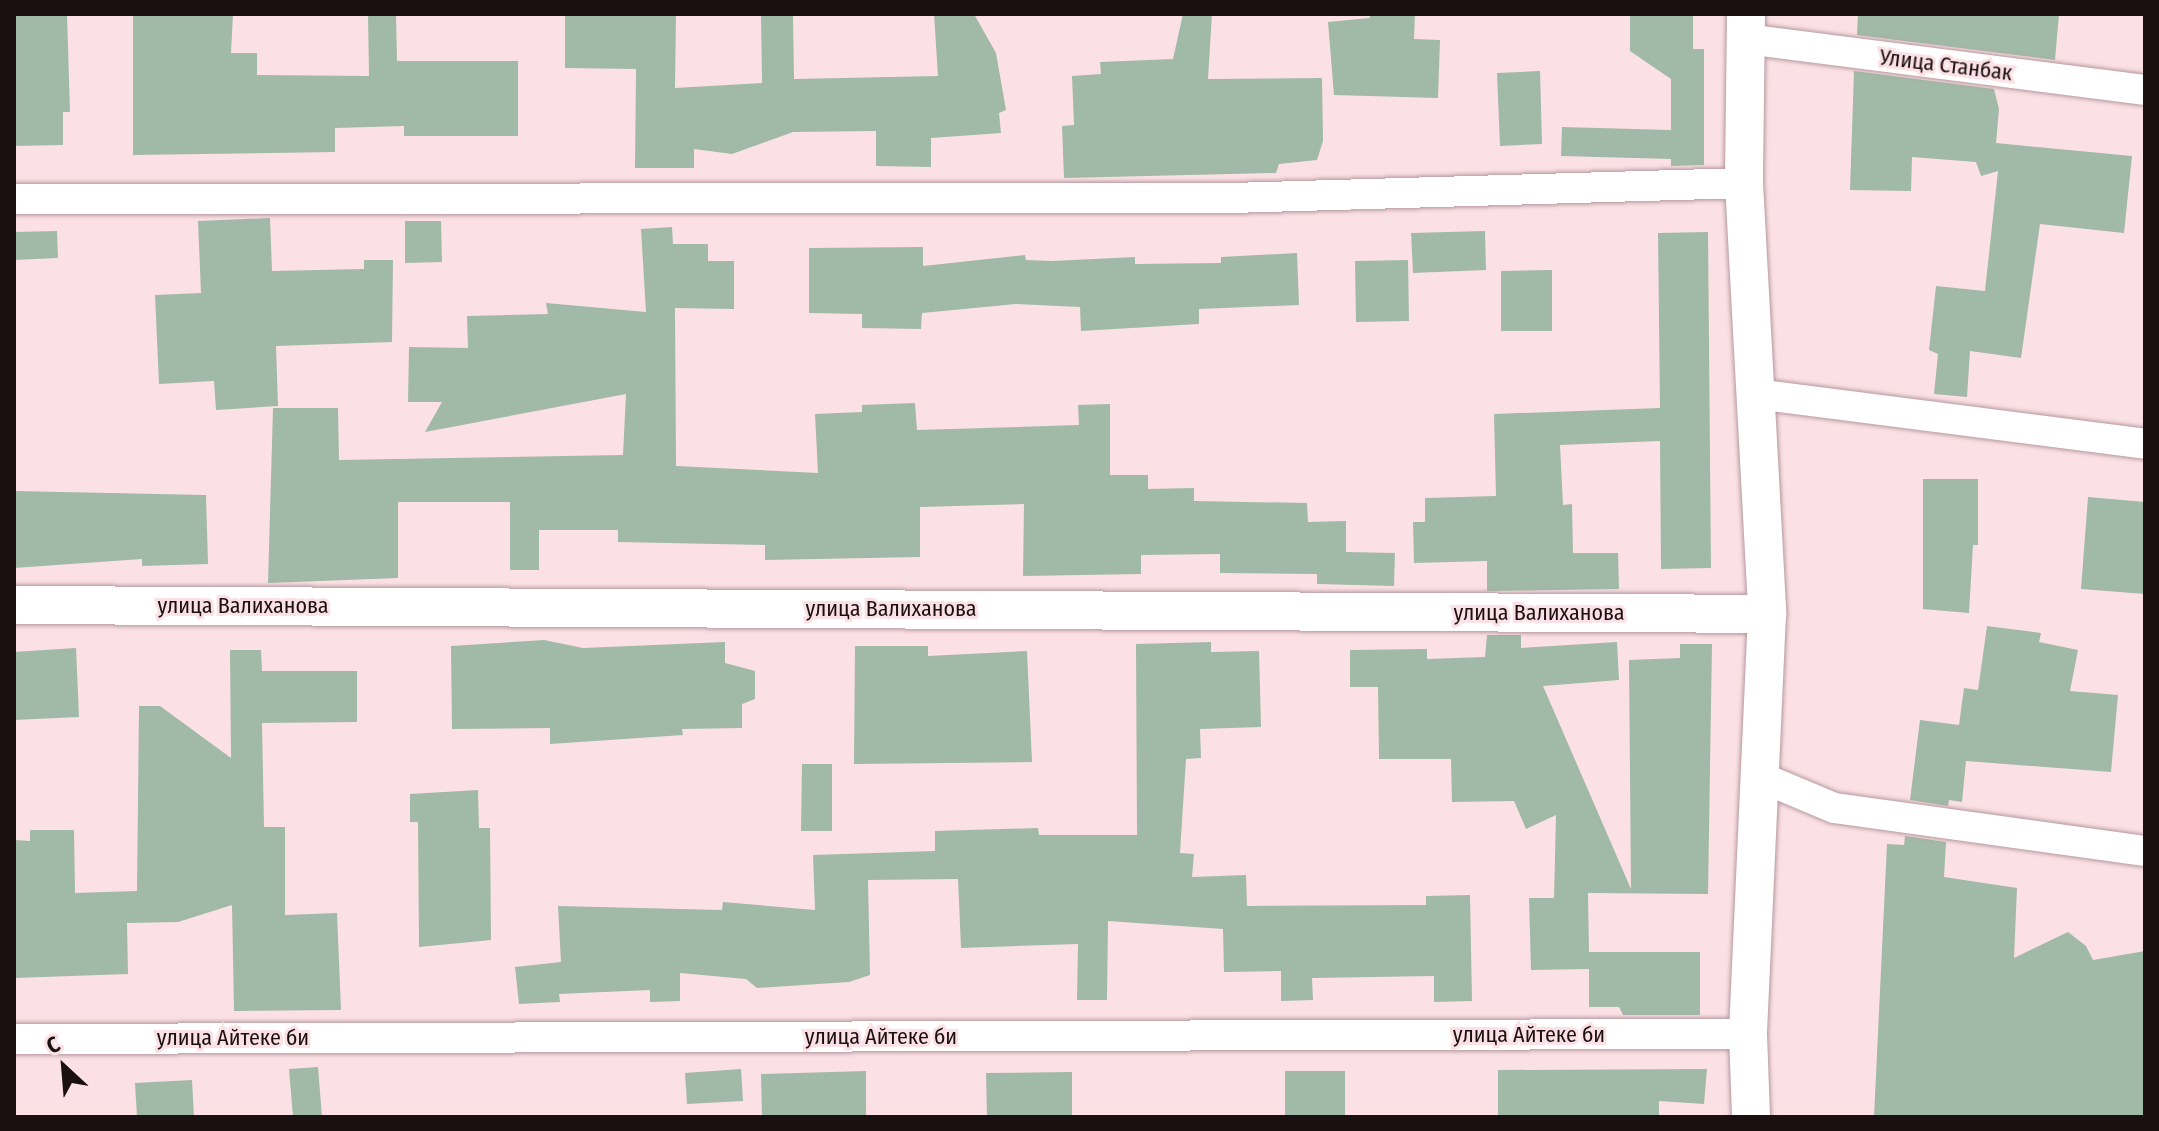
<!DOCTYPE html>
<html>
<head>
<meta charset="utf-8">
<style>
  body { margin:0 }
  #map { position:relative; width:2159px; height:1131px; overflow:hidden; background:#fbe1e5; font-family:"Fira Sans Condensed",sans-serif }
  div>[style] { position:absolute }
  [style*='--x'] { left:calc(var(--x)*1px); top:calc(var(--y)*1px); width:calc(var(--w)*1px); rotate:calc(var(--a)*1deg) }
  .building>* { inset:0; background:#a1b9a7 }
  .roads { filter:drop-shadow(0 0 2px #b6989d) drop-shadow(0 0 2px #b6989d) }
  .minor>* { height:30px; margin:-15px; padding:0 15px; transform-origin:15px; border-radius:15px; background:#fff }
  .tertiary>* { height:38px; margin:-19px; padding:0 19px; transform-origin:19px; border-radius:19px; background:#fff }
  span { translate:-50% -50%; white-space:nowrap; text-align:center; line-height:1.15; -webkit-text-stroke:6px #fbe1e5; paint-order:stroke }
  .street-label { font-size:22px; color:#1a0f11 }
  .frame { position:absolute; inset:0; border:16px solid #1a0f11; pointer-events:none }
  .north { position:absolute; left:24px; top:1027px; width:80px; height:80px; -webkit-text-stroke:6px #fbe1e5; paint-order:stroke; rotate:334deg; font-size:22px; font-weight:700; line-height:32px; text-align:center; color:#1a0f11 }
  .north::after { content:''; display:block; margin:auto; width:28px; height:36px; background:#1a0f11; clip-path:polygon(50% 0,100% 100%,50% 72%,0 100%) }
</style>
</head>
<body>
<div id="map">
  <div class="building">
    <i style="clip-path:polygon(14px 14px,67px 14px,70px 112px,63px 112px,63px 145px,14px 146px)"></i>
    <i style="clip-path:polygon(133px 14px,233px 14px,231px 53px,257px 53px,257px 75px,369px 76px,368px 14px,396px 14px,397px 61px,518px 61px,518px 136px,404px 136px,404px 126px,335px 128px,335px 152px,133px 155px)"></i>
    <i style="clip-path:polygon(565px 14px,676px 14px,675px 88px,762px 83px,761px 14px,793px 14px,794px 79px,938px 76px,934px 14px,974px 14px,996px 53px,1006px 110px,999px 113px,1001px 133px,931px 138px,931px 167px,876px 166px,876px 131px,793px 132px,732px 154px,694px 149px,694px 168px,635px 168px,636px 69px,565px 68px)"></i>
    <i style="clip-path:polygon(1183px 14px,1212px 14px,1208px 79px,1322px 78px,1323px 141px,1317px 160px,1279px 164px,1276px 173px,1064px 178px,1062px 126px,1074px 125px,1072px 76px,1101px 74px,1100px 62px,1173px 59px)"></i>
    <i style="clip-path:polygon(1370px 14px,1415px 14px,1414px 39px,1440px 40px,1438px 98px,1334px 95px,1328px 22px,1370px 18px)"></i>
    <i style="clip-path:polygon(1630px 14px,1693px 14px,1693px 49px,1704px 49px,1704px 165px,1671px 166px,1671px 159px,1561px 156px,1562px 127px,1671px 130px,1671px 79px,1630px 51px)"></i>
    <i style="clip-path:polygon(1858px 14px,2059px 14px,2055px 60px,1857px 35px)"></i>
    <i style="clip-path:polygon(1540px 71px,1542px 144px,1500px 146px,1497px 73px)"></i>
    <i style="clip-path:polygon(1854px 71px,1994px 89px,1999px 109px,1996px 143px,2132px 156px,2124px 233px,2040px 224px,2021px 358px,1970px 351px,1967px 397px,1934px 394px,1938px 354px,1929px 350px,1936px 286px,1985px 291px,1998px 171px,1981px 176px,1976px 162px,1912px 157px,1911px 191px,1850px 190px)"></i>
    <i style="clip-path:polygon(270px 218px,272px 271px,364px 269px,364px 260px,393px 260px,392px 342px,276px 346px,278px 406px,216px 410px,214px 381px,159px 384px,155px 295px,201px 293px,198px 221px)"></i>
    <i style="clip-path:polygon(405px 221px,441px 221px,442px 262px,405px 263px)"></i>
    <i style="clip-path:polygon(672px 227px,673px 244px,708px 244px,708px 261px,734px 261px,734px 309px,675px 308px,676px 466px,818px 473px,815px 414px,862px 412px,862px 405px,915px 403px,917px 430px,1079px 425px,1078px 405px,1110px 404px,1110px 475px,1148px 475px,1148px 489px,1194px 488px,1194px 501px,1307px 503px,1308px 522px,1346px 521px,1346px 552px,1395px 553px,1394px 586px,1317px 584px,1317px 574px,1220px 573px,1220px 554px,1141px 555px,1141px 574px,1023px 576px,1024px 504px,920px 507px,920px 557px,765px 560px,765px 545px,618px 542px,618px 530px,539px 530px,539px 570px,510px 570px,510px 502px,398px 502px,398px 578px,268px 583px,273px 408px,338px 408px,339px 460px,623px 455px,626px 394px,425px 432px,442px 402px,408px 402px,409px 347px,468px 348px,467px 316px,548px 314px,546px 303px,646px 312px,641px 229px)"></i>
    <i style="clip-path:polygon(57px 231px,58px 258px,14px 260px,14px 232px)"></i>
    <i style="clip-path:polygon(1485px 231px,1486px 270px,1413px 273px,1411px 233px)"></i>
    <i style="clip-path:polygon(1708px 232px,1711px 568px,1661px 569px,1660px 441px,1560px 445px,1563px 505px,1572px 504px,1573px 553px,1618px 553px,1619px 589px,1487px 591px,1487px 561px,1414px 563px,1413px 522px,1425px 522px,1425px 498px,1496px 496px,1494px 414px,1660px 408px,1658px 233px)"></i>
    <i style="clip-path:polygon(923px 247px,923px 266px,1025px 255px,1026px 260px,1052px 261px,1135px 257px,1135px 264px,1221px 263px,1221px 257px,1297px 253px,1299px 305px,1199px 309px,1199px 324px,1081px 331px,1080px 307px,1016px 304px,922px 313px,921px 329px,862px 328px,862px 314px,809px 313px,809px 248px)"></i>
    <i style="clip-path:polygon(1408px 260px,1409px 321px,1356px 322px,1355px 261px)"></i>
    <i style="clip-path:polygon(1552px 270px,1552px 331px,1501px 331px,1501px 271px)"></i>
    <i style="clip-path:polygon(1923px 479px,1978px 479px,1978px 545px,1973px 545px,1969px 613px,1923px 609px)"></i>
    <i style="clip-path:polygon(14px 491px,206px 495px,208px 564px,142px 566px,142px 559px,14px 568px)"></i>
    <i style="clip-path:polygon(2088px 497px,2145px 502px,2145px 594px,2081px 589px)"></i>
    <i style="clip-path:polygon(1987px 626px,2041px 633px,2039px 642px,2078px 650px,2070px 691px,2118px 695px,2111px 772px,1966px 761px,1962px 802px,1949px 800px,1948px 806px,1910px 800px,1920px 720px,1959px 725px,1964px 688px,1978px 690px)"></i>
    <i style="clip-path:polygon(1487px 635px,1521px 635px,1521px 648px,1617px 642px,1619px 680px,1543px 686px,1631px 889px,1629px 660px,1680px 658px,1680px 644px,1712px 644px,1708px 894px,1588px 893px,1589px 952px,1700px 952px,1700px 1015px,1623px 1015px,1619px 1007px,1589px 1007px,1589px 969px,1531px 970px,1529px 898px,1554px 898px,1556px 815px,1526px 829px,1514px 801px,1452px 802px,1451px 759px,1379px 759px,1378px 687px,1350px 687px,1350px 650px,1427px 649px,1427px 659px,1485px 657px)"></i>
    <i style="clip-path:polygon(544px 640px,583px 648px,725px 642px,725px 663px,755px 671px,755px 699px,742px 704px,742px 728px,682px 729px,683px 735px,550px 744px,550px 728px,452px 729px,451px 646px)"></i>
    <i style="clip-path:polygon(1211px 642px,1211px 652px,1259px 651px,1261px 727px,1200px 729px,1201px 758px,1186px 759px,1180px 853px,1194px 854px,1192px 877px,1246px 875px,1247px 906px,1426px 905px,1426px 896px,1470px 895px,1472px 1001px,1434px 1002px,1434px 976px,1312px 978px,1313px 1000px,1281px 1001px,1281px 971px,1224px 972px,1223px 929px,1108px 921px,1107px 1000px,1077px 1000px,1078px 944px,961px 948px,958px 879px,868px 880px,870px 975px,849px 982px,757px 988px,746px 979px,680px 973px,680px 1001px,650px 1002px,650px 990px,559px 994px,560px 1002px,519px 1004px,515px 967px,561px 962px,558px 906px,722px 910px,723px 902px,815px 910px,813px 855px,935px 851px,935px 831px,1038px 828px,1039px 835px,1137px 835px,1136px 644px)"></i>
    <i style="clip-path:polygon(855px 646px,928px 646px,928px 656px,1027px 651px,1032px 762px,854px 764px)"></i>
    <i style="clip-path:polygon(76px 648px,79px 717px,14px 720px,14px 652px)"></i>
    <i style="clip-path:polygon(230px 650px,261px 650px,262px 671px,357px 671px,357px 722px,262px 723px,264px 827px,285px 827px,285px 915px,337px 913px,341px 1010px,234px 1011px,232px 905px,178px 922px,127px 923px,128px 974px,14px 978px,14px 840px,30px 841px,30px 830px,74px 830px,75px 893px,137px 891px,139px 706px,160px 706px,231px 758px)"></i>
    <i style="clip-path:polygon(802px 764px,832px 764px,832px 831px,801px 831px)"></i>
    <i style="clip-path:polygon(478px 790px,479px 828px,490px 828px,491px 940px,419px 947px,418px 822px,410px 822px,410px 794px)"></i>
    <i style="clip-path:polygon(1905px 836px,1946px 842px,1944px 877px,2017px 888px,2014px 958px,2068px 932px,2086px 946px,2093px 960px,2145px 951px,2145px 1117px,1874px 1117px,1887px 844px,1904px 845px)"></i>
    <i style="clip-path:polygon(318px 1067px,322px 1117px,293px 1117px,289px 1069px)"></i>
    <i style="clip-path:polygon(741px 1069px,743px 1101px,687px 1104px,685px 1073px)"></i>
    <i style="clip-path:polygon(1707px 1069px,1704px 1104px,1659px 1101px,1659px 1117px,1498px 1117px,1498px 1070px)"></i>
    <i style="clip-path:polygon(866px 1071px,866px 1117px,762px 1117px,761px 1074px)"></i>
    <i style="clip-path:polygon(1285px 1071px,1345px 1071px,1345px 1117px,1285px 1117px)"></i>
    <i style="clip-path:polygon(1072px 1072px,1072px 1117px,987px 1117px,986px 1073px)"></i>
    <i style="clip-path:polygon(192px 1080px,194px 1117px,137px 1117px,135px 1083px)"></i>
  </div>
  <div class="roads">
    <div class="minor">
      <i style="--x:1746;--y:39;--w:402;--a:7.3"></i>
      <i style="--x:14;--y:199;--w:1217;--a:-0.05"></i>
      <i style="--x:1231;--y:198;--w:513;--a:-1.67"></i>
      <i style="--x:1756;--y:394;--w:392;--a:7.3"></i>
      <i style="--x:1760;--y:777;--w:80;--a:22.7"></i>
      <i style="--x:1834;--y:808;--w:314;--a:7.9"></i>
      <i style="--x:14;--y:1039;--w:1734;--a:-0.17"></i>
    </div>
    <div class="tertiary">
      <i style="--x:1746;--y:14;--w:169;--a:90.7"></i>
      <i style="--x:1744;--y:183;--w:432;--a:86.9"></i>
      <i style="--x:1767;--y:614;--w:420;--a:92.6"></i>
      <i style="--x:1748;--y:1034;--w:83;--a:87.9"></i>
      <i style="--x:14;--y:605;--w:1753;--a:0.29"></i>
    </div>
  </div>
  <div class="street-label">
    <span style="left:1946px;top:65px;rotate:7deg">Улица Станбак</span>
    <span style="left:243px;top:606px">улица Валиханова</span>
    <span style="left:891px;top:609px">улица Валиханова</span>
    <span style="left:1539px;top:613px">улица Валиханова</span>
    <span style="left:1529px;top:1035px">улица Айтеке би</span>
    <span style="left:881px;top:1037px">улица Айтеке би</span>
    <span style="left:233px;top:1038px">улица Айтеке би</span>
  </div>
  <div class="frame"></div>
  <div class="north">С</div>
</div>
</body>
</html>
